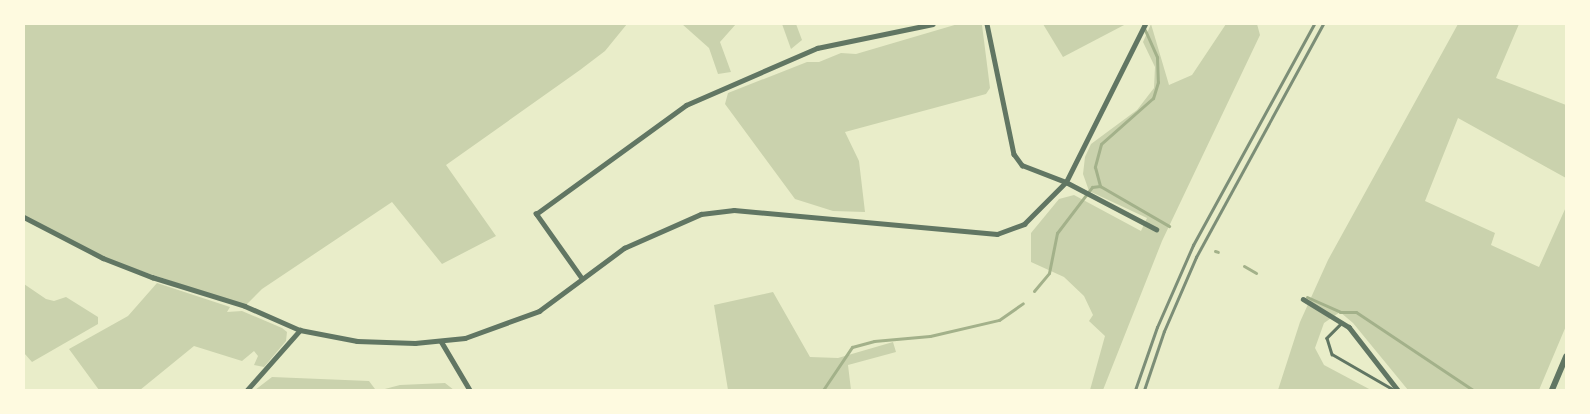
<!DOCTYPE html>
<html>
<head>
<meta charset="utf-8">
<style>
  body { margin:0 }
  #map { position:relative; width:1590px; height:414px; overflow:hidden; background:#e9edc9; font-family:"Sofia Sans Condensed",sans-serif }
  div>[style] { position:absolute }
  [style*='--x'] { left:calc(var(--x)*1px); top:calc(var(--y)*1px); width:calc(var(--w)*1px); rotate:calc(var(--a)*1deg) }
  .green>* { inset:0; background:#cad2ad }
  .stream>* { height:3px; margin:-1.5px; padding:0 1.5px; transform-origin:1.5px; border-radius:1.5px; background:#a3b18a }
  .service>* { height:2.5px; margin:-1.25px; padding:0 1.25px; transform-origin:1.25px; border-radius:1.25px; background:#617663 }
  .minor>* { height:4.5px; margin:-2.25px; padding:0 2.25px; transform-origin:2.25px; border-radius:2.25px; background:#617663 }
  .tertiary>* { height:5.5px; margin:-2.75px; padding:0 2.75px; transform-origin:2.75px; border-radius:2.75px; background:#617663 }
  .rail>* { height:3px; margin:-1.5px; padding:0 1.5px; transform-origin:1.5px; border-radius:1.5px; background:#7c8e77 }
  span { translate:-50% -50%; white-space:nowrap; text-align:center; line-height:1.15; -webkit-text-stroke:5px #fefae0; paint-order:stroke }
  .frame { position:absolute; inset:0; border:25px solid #fefae0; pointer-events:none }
</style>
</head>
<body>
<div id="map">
  <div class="green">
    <i style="clip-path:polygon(24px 24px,627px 24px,605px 51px,580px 70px,446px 165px,496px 236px,442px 264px,392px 202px,262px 289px,245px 306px,103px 258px,24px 217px)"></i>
    <i style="clip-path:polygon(682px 24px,736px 24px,720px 42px,731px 72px,718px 74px,709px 48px)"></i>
    <i style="clip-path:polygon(782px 24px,796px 24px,802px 40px,791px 49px)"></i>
    <i style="clip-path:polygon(958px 24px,982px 25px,990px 88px,986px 94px,845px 132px,859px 161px,865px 212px,833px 211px,795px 199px,725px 104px,728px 93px,807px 62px,819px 62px,841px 53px,856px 54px)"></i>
    <i style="clip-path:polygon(1043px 24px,1126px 24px,1063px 57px)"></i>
    <i style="clip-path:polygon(1151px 24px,1169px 85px,1192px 75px,1226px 24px,1257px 24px,1260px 35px,1162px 241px,1103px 390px,1090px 390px,1105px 336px,1089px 321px,1093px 315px,1084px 296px,1064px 277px,1031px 262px,1031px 233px,1059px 199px,1074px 195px,1141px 231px,1147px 218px,1089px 191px,1083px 174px,1085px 157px,1091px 144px,1137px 110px,1154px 88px,1155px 67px,1143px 42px)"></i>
    <i style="clip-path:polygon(1458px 24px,1519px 24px,1496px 78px,1566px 105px,1566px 178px,1458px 118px,1425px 201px,1495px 233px,1491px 245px,1539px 267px,1566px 207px,1566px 326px,1539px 390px,1408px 390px,1353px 323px,1340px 312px,1324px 323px,1315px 348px,1324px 365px,1371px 390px,1278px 390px,1300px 322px,1328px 260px)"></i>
    <i style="clip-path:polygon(157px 283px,230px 307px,227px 312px,242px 311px,282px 328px,287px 332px,286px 341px,264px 367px,254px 365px,258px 356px,254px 351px,242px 361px,194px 346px,140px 390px,99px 390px,69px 349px,128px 316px)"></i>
    <i style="clip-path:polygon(24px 284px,46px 299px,54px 301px,66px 297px,98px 317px,98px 324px,32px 362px,24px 353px)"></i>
    <i style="clip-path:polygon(773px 292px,810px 357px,838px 358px,893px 342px,896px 352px,848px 365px,851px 390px,728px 390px,714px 305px)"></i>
    <i style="clip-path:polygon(272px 377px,369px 381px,375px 389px,381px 390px,400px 385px,445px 383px,454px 390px,255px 390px)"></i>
  </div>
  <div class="stream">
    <i style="--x:1145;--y:30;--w:30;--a:66"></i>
    <i style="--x:1157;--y:57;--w:25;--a:88"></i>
    <i style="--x:1158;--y:82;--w:17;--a:107"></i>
    <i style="--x:1153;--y:98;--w:69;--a:138.5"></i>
    <i style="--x:1101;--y:144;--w:24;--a:105"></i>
    <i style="--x:1095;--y:167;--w:20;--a:75"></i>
    <i style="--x:1100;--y:186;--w:80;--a:30.1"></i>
    <i style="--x:1215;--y:251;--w:3;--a:18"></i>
    <i style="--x:1244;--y:266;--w:14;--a:30"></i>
    <i style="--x:1034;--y:291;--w:23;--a:-50"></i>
    <i style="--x:1049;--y:273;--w:41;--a:-78.7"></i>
    <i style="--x:1057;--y:233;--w:58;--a:-52.7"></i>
    <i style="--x:1092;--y:187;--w:8;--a:-7"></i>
    <i style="--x:1307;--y:297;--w:36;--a:24"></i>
    <i style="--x:1340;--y:312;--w:16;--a:0"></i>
    <i style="--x:1356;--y:312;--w:141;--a:33.7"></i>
    <i style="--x:823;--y:390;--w:52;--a:-56"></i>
    <i style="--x:852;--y:347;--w:23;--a:-15"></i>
    <i style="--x:874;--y:341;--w:56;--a:-5.1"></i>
    <i style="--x:930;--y:336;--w:71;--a:-13.1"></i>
    <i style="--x:999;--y:320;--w:29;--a:-35"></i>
  </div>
  <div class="service">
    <i style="--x:1341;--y:324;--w:20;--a:135"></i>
    <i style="--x:1327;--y:338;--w:17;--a:73"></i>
    <i style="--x:1332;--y:354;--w:72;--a:30.1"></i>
  </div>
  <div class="minor">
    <i style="--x:987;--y:24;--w:133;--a:78.3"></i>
    <i style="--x:1014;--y:154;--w:14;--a:54"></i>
    <i style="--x:1022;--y:165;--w:47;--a:21.1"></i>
    <i style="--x:1066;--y:182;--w:102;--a:27.6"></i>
    <i style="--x:24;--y:217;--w:89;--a:27.4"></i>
    <i style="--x:103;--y:258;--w:53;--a:21.2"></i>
    <i style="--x:152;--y:277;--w:97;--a:17.3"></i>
    <i style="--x:245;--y:306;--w:60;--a:23.6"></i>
    <i style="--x:300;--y:330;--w:58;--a:10.9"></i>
    <i style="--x:357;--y:341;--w:58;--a:2"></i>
    <i style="--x:415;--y:343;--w:50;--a:-5.7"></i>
    <i style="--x:465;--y:338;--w:79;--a:-20"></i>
    <i style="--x:539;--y:311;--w:106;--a:-36.5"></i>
    <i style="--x:624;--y:248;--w:84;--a:-23.8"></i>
    <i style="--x:701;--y:214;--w:33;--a:-7"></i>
    <i style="--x:734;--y:210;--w:264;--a:5.2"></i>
    <i style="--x:997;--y:234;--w:29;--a:-20"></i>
    <i style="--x:1024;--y:224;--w:59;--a:-45"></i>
    <i style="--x:1066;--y:182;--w:177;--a:-63.4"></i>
    <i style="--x:582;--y:279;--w:80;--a:-125.3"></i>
    <i style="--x:536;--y:214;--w:185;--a:-36"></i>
    <i style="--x:686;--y:105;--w:143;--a:-23.5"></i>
    <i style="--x:817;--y:48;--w:118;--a:-11.7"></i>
    <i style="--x:1303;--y:299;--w:54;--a:31.3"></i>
    <i style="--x:1349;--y:327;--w:80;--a:52.1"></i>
    <i style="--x:441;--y:341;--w:57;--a:59.4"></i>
    <i style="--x:247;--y:390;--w:80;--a:-48.5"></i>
  </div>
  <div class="tertiary">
    <i style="--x:1552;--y:390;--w:36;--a:-67"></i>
  </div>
  <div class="rail">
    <i style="--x:1135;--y:390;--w:67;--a:-70.8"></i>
    <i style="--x:1157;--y:327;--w:90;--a:-66.3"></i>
    <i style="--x:1193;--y:245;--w:252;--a:-61.3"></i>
    <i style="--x:1144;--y:390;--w:62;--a:-71.3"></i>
    <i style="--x:1164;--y:331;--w:81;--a:-66.6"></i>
    <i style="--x:1196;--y:257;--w:265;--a:-61.4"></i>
  </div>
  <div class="frame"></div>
</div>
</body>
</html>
